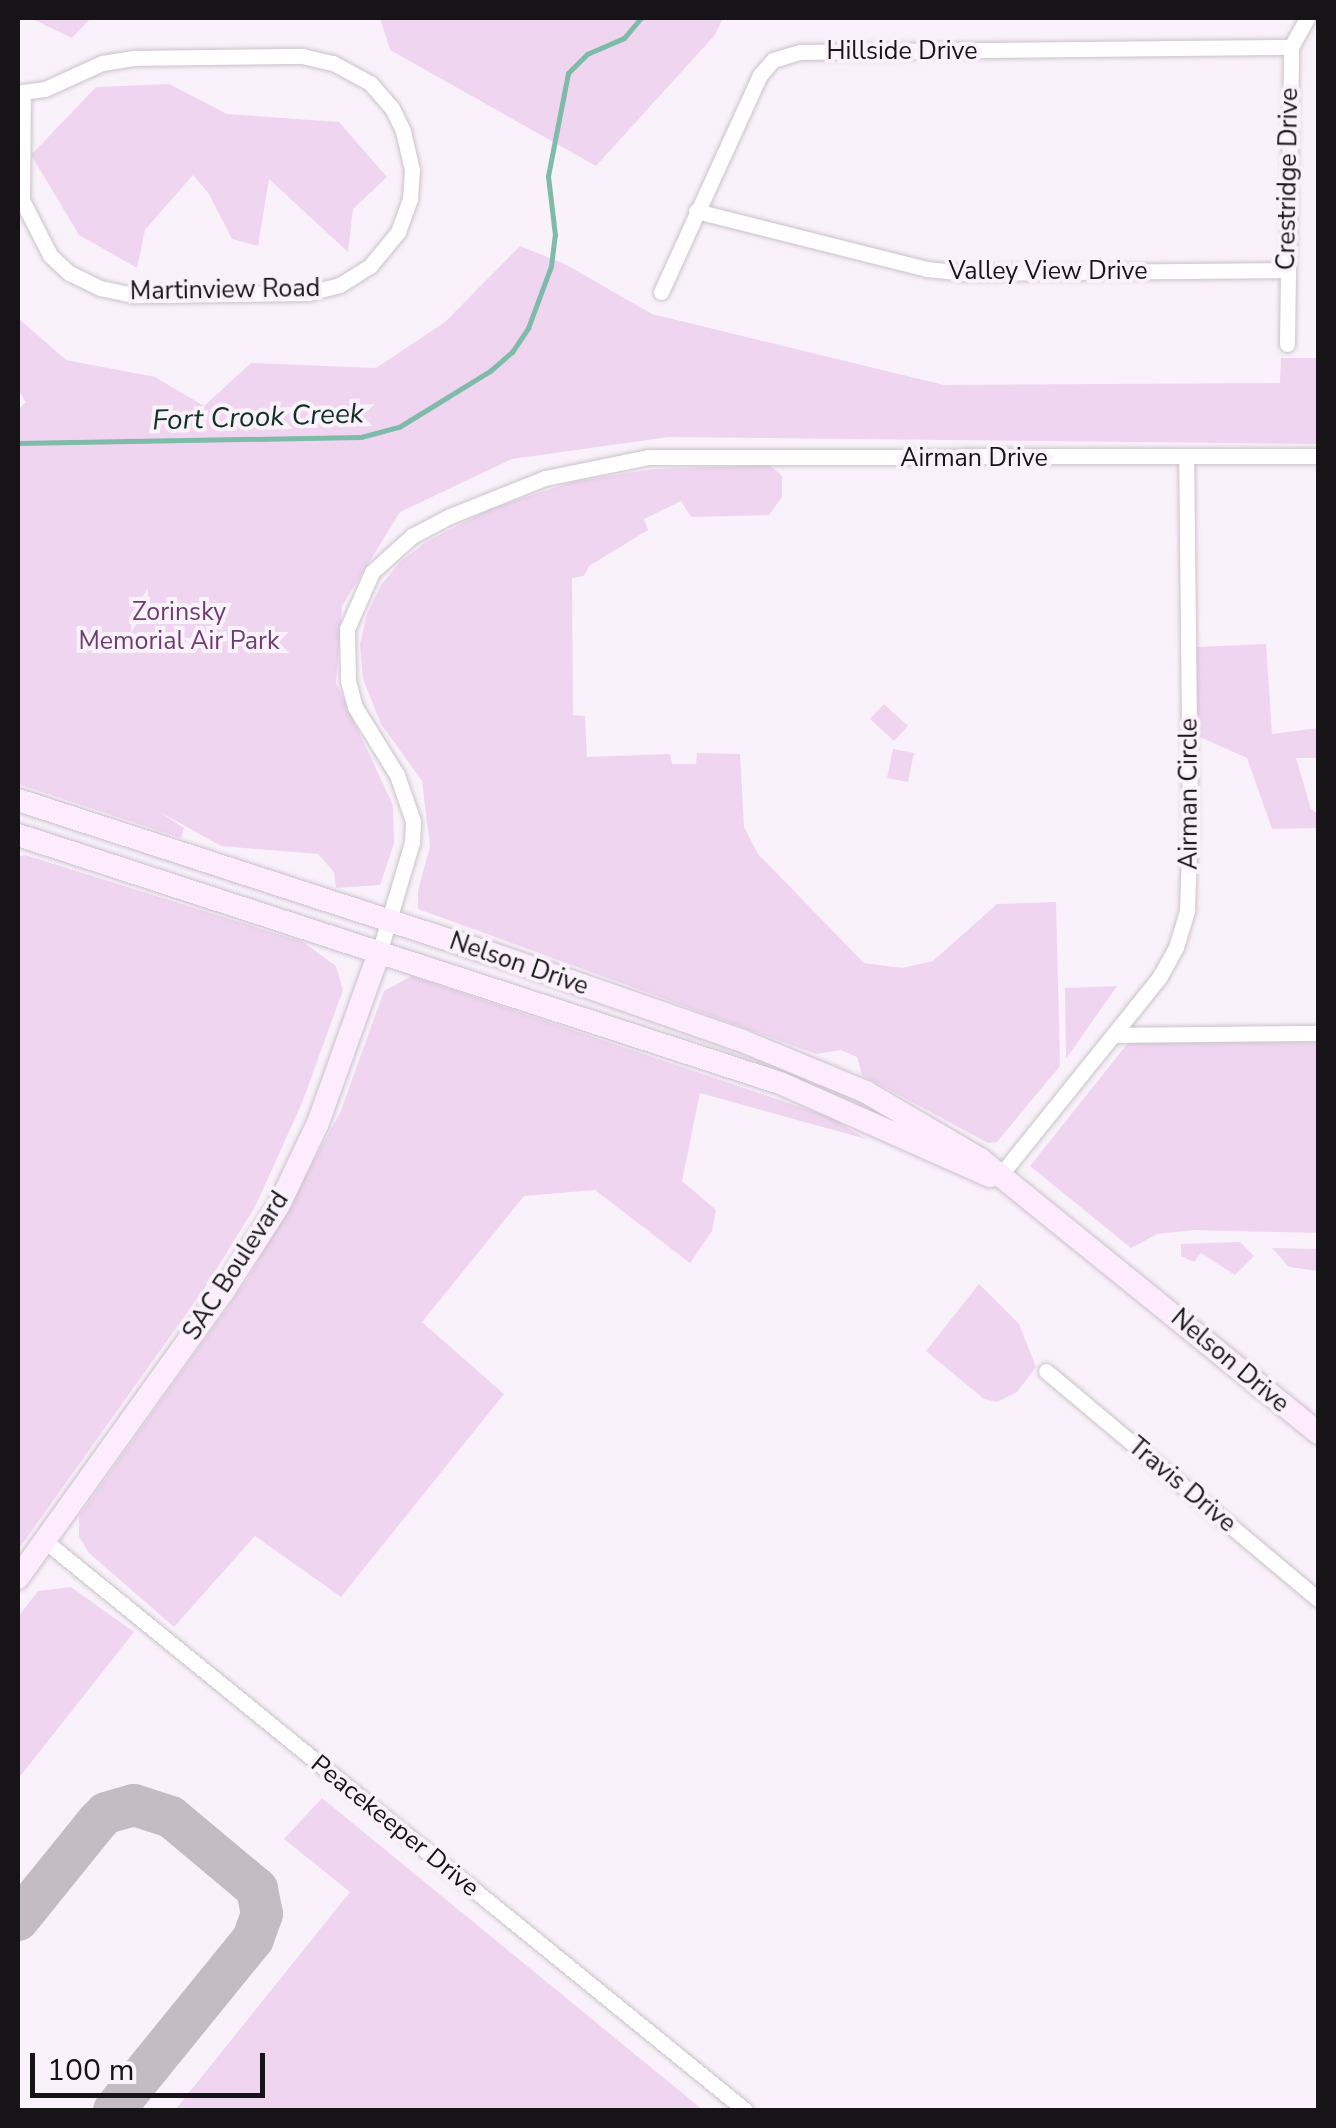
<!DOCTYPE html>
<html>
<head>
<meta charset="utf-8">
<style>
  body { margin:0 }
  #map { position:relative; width:1336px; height:2128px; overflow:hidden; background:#faf2fa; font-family:"Nunito Sans",sans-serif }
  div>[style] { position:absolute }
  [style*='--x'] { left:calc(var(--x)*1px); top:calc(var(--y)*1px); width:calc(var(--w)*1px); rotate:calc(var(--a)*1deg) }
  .green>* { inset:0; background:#f0d5f1 }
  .stream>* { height:5px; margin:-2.5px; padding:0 2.5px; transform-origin:2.5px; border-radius:2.5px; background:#7ebba8 }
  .taxiway>* { height:42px; margin:-21px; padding:0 21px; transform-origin:21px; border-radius:21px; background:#c3bcc3 }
  .roads { filter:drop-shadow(0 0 2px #cac2ca) drop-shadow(0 0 2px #cac2ca) }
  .street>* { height:15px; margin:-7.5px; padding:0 7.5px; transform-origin:7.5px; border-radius:7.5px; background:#fff }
  .secondary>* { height:22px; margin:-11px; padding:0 11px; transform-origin:11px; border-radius:11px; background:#fdebfe }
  span { translate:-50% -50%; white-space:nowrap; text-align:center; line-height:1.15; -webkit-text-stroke:8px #faf2fa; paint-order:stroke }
  .street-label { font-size:25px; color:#171417 }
  .park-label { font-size:25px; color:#6e3d70 }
  .water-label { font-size:28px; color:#123028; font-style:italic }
  .frame { position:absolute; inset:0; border:20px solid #171417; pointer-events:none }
  .scale { position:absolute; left:30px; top:2053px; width:235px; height:45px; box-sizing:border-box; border:5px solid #171417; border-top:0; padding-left:12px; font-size:30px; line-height:35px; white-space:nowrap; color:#171417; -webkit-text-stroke:8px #faf2fa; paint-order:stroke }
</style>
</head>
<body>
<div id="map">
  <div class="green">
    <i style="clip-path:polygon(30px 18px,91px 18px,72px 38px)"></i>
    <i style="clip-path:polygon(380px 18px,723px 18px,715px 35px,596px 166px,390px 50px)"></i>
    <i style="clip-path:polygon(169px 84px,227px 114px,339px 122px,387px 177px,353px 209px,348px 252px,269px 179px,258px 246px,232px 239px,209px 194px,193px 175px,145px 230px,137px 268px,79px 235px,31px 155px,96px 87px)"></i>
    <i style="clip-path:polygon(520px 246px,565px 264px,652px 314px,944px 385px,1280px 383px,1281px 358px,1318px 358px,1318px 444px,669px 437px,512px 459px,400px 512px,342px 606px,336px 683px,393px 805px,394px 843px,380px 885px,336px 888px,334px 872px,318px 854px,221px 846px,158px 811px,184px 828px,181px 838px,18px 784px,18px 410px,26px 402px,18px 390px,18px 318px,66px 360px,155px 377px,204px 406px,251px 363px,376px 368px,445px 322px)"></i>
    <i style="clip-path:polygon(770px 465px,782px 476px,782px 497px,769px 515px,691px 517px,681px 501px,644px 519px,648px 530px,589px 566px,584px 576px,572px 578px,573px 715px,585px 716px,587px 757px,670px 754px,672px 764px,696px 764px,697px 753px,740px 754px,744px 827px,758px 854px,864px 963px,902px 968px,933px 961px,997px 904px,1056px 902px,1060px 1066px,997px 1142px,988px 1143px,862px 1075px,857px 1057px,841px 1050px,816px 1054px,418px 909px,418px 891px,430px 846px,422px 781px,381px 724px,363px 679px,360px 644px,367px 614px,381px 585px,400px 562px,426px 542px,490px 509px,572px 482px,654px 469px)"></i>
    <i style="clip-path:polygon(1266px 644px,1272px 734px,1318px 728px,1318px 758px,1296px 758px,1311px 809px,1318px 814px,1318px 828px,1272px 829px,1247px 758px,1198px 736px,1196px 647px)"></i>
    <i style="clip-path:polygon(884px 704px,908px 726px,894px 741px,870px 719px)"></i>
    <i style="clip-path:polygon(893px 749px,914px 753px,908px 782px,887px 778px)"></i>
    <i style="clip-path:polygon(25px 855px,303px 942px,336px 966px,343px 990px,302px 1103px,255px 1207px,206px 1286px,18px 1550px,18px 857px)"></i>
    <i style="clip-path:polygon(412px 976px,830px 1117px,866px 1139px,700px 1093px,682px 1181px,716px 1210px,712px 1231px,690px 1263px,595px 1190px,524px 1196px,422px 1322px,504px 1394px,341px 1597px,255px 1536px,174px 1627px,89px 1553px,79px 1537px,79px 1516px,249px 1277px,340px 1113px,384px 991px)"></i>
    <i style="clip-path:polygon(1117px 986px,1066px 1059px,1065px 988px)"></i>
    <i style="clip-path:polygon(1318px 1042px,1318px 1233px,1195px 1230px,1157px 1234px,1131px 1248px,1030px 1166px,1128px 1043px)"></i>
    <i style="clip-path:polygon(1240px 1242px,1254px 1256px,1235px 1275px,1201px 1253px,1194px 1262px,1181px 1256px,1181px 1244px)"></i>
    <i style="clip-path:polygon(1272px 1248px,1318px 1249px,1318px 1271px,1289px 1267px)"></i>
    <i style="clip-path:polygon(979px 1284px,1019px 1324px,1036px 1367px,1017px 1392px,997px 1402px,984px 1399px,926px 1351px)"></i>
    <i style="clip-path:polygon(71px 1587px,134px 1632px,18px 1779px,18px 1617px,38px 1591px)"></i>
    <i style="clip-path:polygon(322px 1798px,703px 2110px,175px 2110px,350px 1892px,284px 1839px)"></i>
  </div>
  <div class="stream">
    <i style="--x:18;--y:443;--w:343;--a:-1"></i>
    <i style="--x:361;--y:437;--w:39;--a:-15"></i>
    <i style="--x:399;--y:427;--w:107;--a:-31.6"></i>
    <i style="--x:490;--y:371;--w:29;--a:-41"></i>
    <i style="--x:512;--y:352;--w:29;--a:-56"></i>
    <i style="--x:528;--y:328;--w:66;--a:-69.6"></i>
    <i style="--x:551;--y:266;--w:31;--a:-83"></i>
    <i style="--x:555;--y:235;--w:59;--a:-96.8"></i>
    <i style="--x:548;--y:176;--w:105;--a:-79"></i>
    <i style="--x:568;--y:73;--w:27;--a:-45"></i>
    <i style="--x:587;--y:54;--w:40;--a:-23.4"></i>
    <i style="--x:624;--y:38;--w:26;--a:-50"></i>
  </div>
  <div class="taxiway">
    <i style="--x:18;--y:1920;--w:127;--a:-51.1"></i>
    <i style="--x:98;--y:1821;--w:11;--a:-45"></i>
    <i style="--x:106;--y:1813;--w:29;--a:-16"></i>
    <i style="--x:134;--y:1805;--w:39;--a:18"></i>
    <i style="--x:171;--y:1817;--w:112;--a:39.9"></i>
    <i style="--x:257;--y:1889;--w:25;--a:79"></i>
    <i style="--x:262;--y:1914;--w:27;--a:110"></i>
    <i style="--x:253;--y:1939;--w:220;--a:129.1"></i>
  </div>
  <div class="roads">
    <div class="street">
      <i style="--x:302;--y:56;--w:32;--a:13"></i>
      <i style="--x:333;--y:63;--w:42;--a:28.4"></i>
      <i style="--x:370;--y:83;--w:33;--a:49"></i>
      <i style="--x:392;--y:108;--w:25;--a:64"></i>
      <i style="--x:403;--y:131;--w:40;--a:77"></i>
      <i style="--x:412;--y:170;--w:29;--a:94"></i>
      <i style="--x:410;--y:199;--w:35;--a:110"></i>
      <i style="--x:398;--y:232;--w:44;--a:129.5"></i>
      <i style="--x:370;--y:266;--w:36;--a:148"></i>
      <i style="--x:340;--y:285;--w:34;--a:166"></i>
      <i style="--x:307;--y:293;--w:174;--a:179.3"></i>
      <i style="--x:133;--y:295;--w:34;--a:-168"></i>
      <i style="--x:100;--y:288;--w:34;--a:-154"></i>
      <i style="--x:69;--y:273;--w:26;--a:-137"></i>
      <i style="--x:50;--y:255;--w:62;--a:-117"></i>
      <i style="--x:22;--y:200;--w:108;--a:-89.5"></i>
      <i style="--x:23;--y:92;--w:22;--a:-8"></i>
      <i style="--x:45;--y:89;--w:63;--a:-24.5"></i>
      <i style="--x:102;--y:63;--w:32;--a:-9"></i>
      <i style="--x:134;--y:58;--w:168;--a:-0.7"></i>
      <i style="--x:696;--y:211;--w:238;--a:14.1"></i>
      <i style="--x:927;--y:269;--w:37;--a:6"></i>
      <i style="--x:964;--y:273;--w:324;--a:-0.5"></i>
      <i style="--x:661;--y:292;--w:239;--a:-65.5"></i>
      <i style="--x:760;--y:75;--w:20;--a:-49"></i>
      <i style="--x:773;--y:60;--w:28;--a:-17"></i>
      <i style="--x:800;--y:52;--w:491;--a:-0.6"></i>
      <i style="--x:1287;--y:344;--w:297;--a:-89.2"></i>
      <i style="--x:1291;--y:47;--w:33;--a:-61"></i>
      <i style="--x:379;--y:953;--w:116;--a:-73.4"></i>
      <i style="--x:412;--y:842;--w:21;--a:-87"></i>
      <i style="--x:413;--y:821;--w:49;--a:-109.2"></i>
      <i style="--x:397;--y:775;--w:80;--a:-121.7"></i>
      <i style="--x:355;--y:707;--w:28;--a:-105"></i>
      <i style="--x:348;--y:680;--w:51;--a:-91.1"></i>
      <i style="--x:347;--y:629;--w:62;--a:-66.3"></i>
      <i style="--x:372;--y:572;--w:54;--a:-42"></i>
      <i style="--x:412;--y:536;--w:43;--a:-27.8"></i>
      <i style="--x:450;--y:516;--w:102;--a:-21.8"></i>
      <i style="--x:545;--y:478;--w:105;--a:-11.5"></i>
      <i style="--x:648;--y:457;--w:670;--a:-0.09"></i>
      <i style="--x:1114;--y:1035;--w:204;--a:-0.6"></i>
      <i style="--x:998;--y:1178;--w:257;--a:-51.2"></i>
      <i style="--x:1159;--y:978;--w:35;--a:-61"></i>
      <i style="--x:1176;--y:947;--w:39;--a:-73"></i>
      <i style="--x:1187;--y:910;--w:87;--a:-88"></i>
      <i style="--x:1190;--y:823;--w:365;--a:-90.6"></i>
      <i style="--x:1046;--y:1371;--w:355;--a:40"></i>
      <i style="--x:45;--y:1541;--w:902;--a:39.11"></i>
    </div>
    <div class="secondary">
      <i style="--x:18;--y:800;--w:496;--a:18"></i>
      <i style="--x:490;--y:953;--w:268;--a:19.2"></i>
      <i style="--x:743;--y:1041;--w:133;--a:22.5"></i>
      <i style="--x:866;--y:1092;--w:132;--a:30.4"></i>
      <i style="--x:980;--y:1159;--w:435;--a:39"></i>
      <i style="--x:18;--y:835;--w:801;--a:18.03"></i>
      <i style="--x:780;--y:1083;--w:230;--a:23.9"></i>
      <i style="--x:18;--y:1578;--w:352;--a:-54.4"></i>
      <i style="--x:223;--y:1292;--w:103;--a:-57.2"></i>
      <i style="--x:279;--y:1205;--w:91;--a:-64.6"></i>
      <i style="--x:318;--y:1123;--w:181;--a:-70.3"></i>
    </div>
  </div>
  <div class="street-label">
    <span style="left:902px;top:51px">Hillside Drive</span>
    <span style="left:1288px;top:179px;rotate:-89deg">Crestridge Drive</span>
    <span style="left:1048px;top:271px">Valley View Drive</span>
    <span style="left:225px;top:290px;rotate:-1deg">Martinview Road</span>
    <span style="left:974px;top:458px">Airman Drive</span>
    <span style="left:1189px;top:794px;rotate:-90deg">Airman Circle</span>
    <span style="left:519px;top:964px;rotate:19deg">Nelson Drive</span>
    <span style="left:236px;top:1266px;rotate:-57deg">SAC Boulevard</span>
    <span style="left:1230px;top:1361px;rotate:40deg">Nelson Drive</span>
    <span style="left:1182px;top:1485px;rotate:40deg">Travis Drive</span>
    <span style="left:395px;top:1826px;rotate:39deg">Peacekeeper Drive</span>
  </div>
  <div class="park-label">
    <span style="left:179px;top:627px">Zorinsky<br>Memorial Air Park</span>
  </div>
  <div class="water-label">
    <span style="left:258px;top:417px;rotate:-2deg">Fort Crook Creek</span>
  </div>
  <div class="frame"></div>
  <div class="scale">100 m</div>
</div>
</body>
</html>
